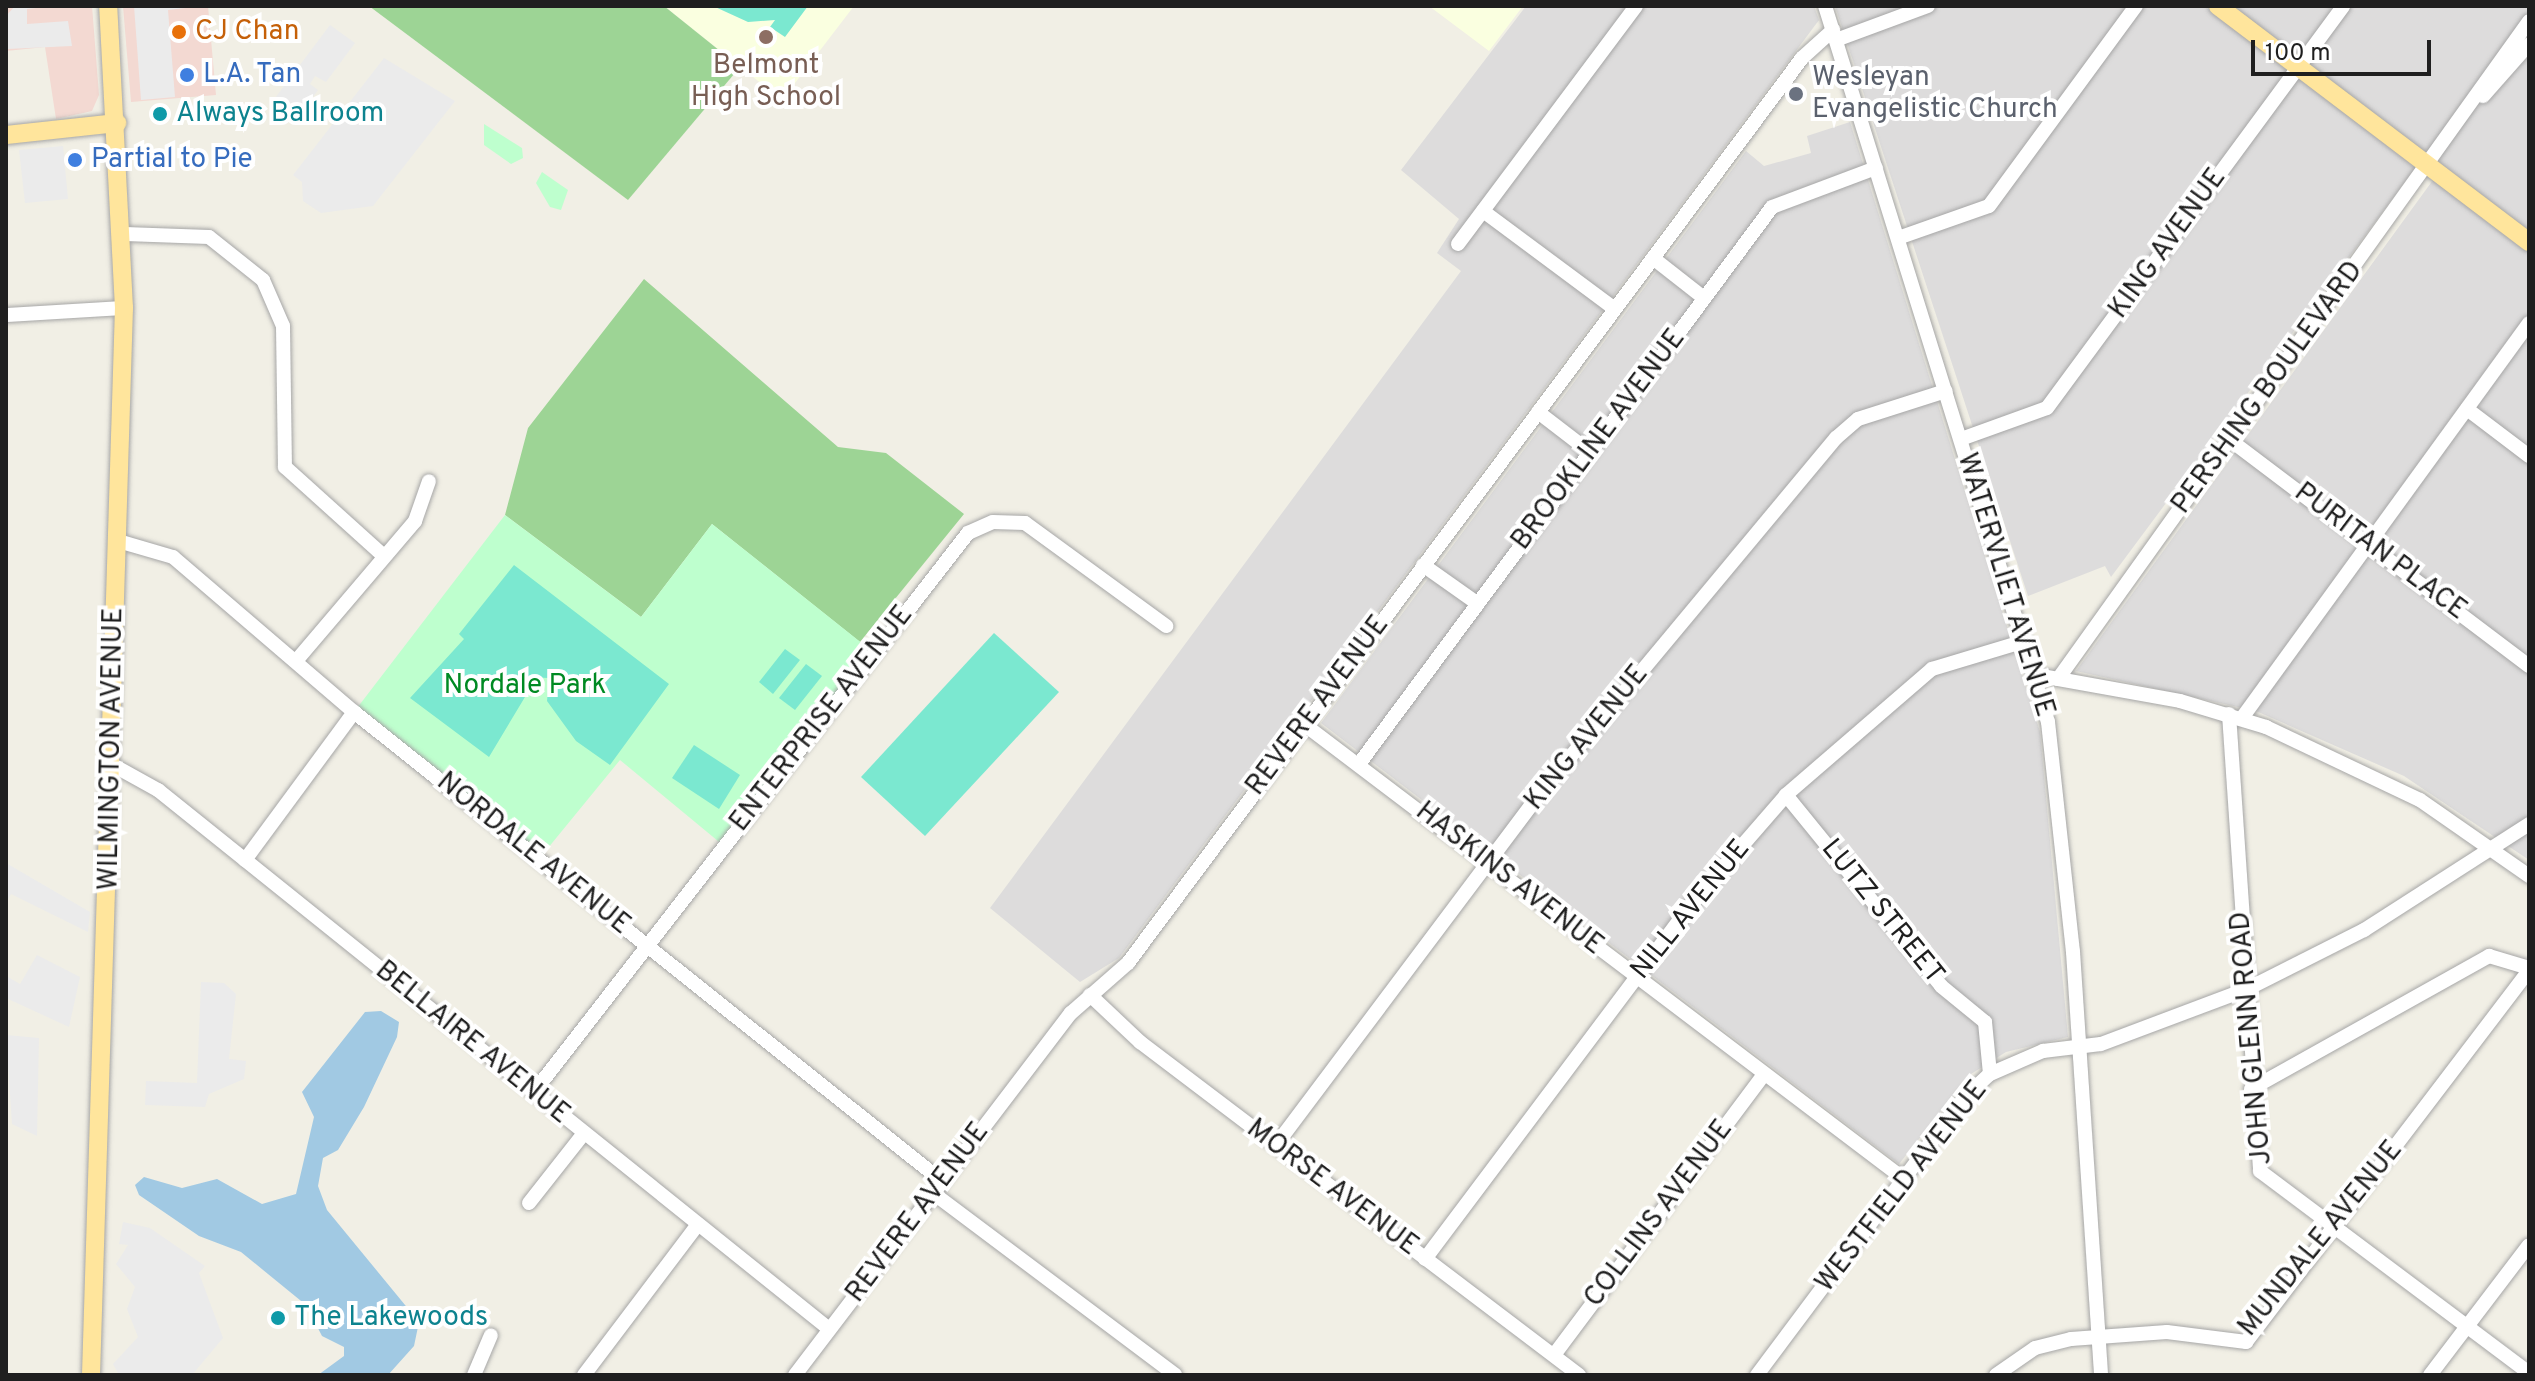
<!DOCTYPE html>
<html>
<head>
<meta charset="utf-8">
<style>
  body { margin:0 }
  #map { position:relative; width:2535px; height:1381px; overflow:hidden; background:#f1efe5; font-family:Overpass,sans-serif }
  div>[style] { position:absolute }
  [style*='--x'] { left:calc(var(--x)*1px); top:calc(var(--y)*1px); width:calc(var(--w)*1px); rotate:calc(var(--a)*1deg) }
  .residential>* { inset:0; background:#dddcdc }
  .commercial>* { inset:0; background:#f3d9d2 }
  .education>* { inset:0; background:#faffe0 }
  .forest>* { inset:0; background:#9dd495 }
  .park>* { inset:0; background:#beffce }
  .pitch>* { inset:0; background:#7be8d0 }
  .parking>* { inset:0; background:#ebebeb }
  .water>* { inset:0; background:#a1c9e3 }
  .roads { filter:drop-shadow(0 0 2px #a6a6a6) drop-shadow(0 0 2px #a6a6a6) }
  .minor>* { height:14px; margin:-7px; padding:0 7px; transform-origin:7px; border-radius:7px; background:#fff }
  .major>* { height:18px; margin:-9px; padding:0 9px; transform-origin:9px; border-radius:9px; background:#ffe59c }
  .dots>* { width:22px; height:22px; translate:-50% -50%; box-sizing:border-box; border:4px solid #fff; border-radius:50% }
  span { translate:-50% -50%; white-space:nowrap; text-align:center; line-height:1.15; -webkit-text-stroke:8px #fff; paint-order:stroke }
  .food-label { font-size:28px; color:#c56008 }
  .left { translate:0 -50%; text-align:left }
  .education-label { font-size:28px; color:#785e54 }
  .shop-label { font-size:28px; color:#366cbe }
  .worship-label { font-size:28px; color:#5b616d }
  .culture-label { font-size:28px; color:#0d838f }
  .street-label { font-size:28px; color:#1f1f1f }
  .park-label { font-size:28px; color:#008a23 }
  .frame { position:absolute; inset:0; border:8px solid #1f1f1f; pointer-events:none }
  .scale { position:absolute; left:2251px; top:40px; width:180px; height:36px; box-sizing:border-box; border:4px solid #1f1f1f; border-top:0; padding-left:10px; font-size:24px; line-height:28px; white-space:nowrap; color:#1f1f1f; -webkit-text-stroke:6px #fff; paint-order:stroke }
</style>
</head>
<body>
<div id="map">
  <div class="residential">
    <i style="clip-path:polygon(1526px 6px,1814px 6px,1819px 20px,1119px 958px,1080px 982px,990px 908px,1461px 271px,1437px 253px,1459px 219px,1401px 170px)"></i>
    <i style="clip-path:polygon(1835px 6px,2204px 6px,2349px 116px,2210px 6px,2529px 6px,2529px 860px,2404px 776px,2256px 711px,2076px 671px,2433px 180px,2416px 167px,2111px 577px,2105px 566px,2028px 596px)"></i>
    <i style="clip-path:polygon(1850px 122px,2040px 732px,2068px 1037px,2006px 1052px,1971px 1074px,1899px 1164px,1321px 723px,1746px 151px,1764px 166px,1811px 153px,1807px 136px)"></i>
  </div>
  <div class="commercial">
    <i style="clip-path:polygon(6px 6px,92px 6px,99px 95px,92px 111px,56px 119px,45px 47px,6px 51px)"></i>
    <i style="clip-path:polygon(123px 6px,208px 6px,216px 95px,131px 102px)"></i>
  </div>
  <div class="education">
    <i style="clip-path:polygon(664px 6px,854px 6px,782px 100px)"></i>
    <i style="clip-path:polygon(1429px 6px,1523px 6px,1489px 51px)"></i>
  </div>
  <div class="forest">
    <i style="clip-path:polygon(369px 6px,664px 6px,740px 67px,628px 200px)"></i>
    <i style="clip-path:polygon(644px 279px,838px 447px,886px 453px,964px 514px,860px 642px,712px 524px,641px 617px,505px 515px,528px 428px)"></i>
  </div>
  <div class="park">
    <i style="clip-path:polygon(484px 124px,522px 148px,523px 158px,511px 164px,484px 145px)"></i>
    <i style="clip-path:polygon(542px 172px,568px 190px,561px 210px,550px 207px,536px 183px)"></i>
    <i style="clip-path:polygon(505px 515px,641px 617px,712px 524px,873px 652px,724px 846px,620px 760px,539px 859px,354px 712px)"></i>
  </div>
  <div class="pitch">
    <i style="clip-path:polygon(713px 6px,808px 6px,785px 37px,770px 27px,775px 20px,748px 22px)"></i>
    <i style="clip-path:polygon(514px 565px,669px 684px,610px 765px,576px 741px,547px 701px,549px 678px,524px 677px,528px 692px,489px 757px,410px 698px,464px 639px,459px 634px)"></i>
    <i style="clip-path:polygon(994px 633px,1059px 692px,925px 836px,861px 777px)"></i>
    <i style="clip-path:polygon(785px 649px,800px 660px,773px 694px,759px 682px)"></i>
    <i style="clip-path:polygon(806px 664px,822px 676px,795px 710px,779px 698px)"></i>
    <i style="clip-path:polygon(694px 745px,740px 775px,719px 809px,672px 778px)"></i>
  </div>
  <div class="parking">
    <i style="clip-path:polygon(15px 6px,54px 6px,27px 9px,27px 24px,68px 21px,72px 46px,7px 49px,6px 16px)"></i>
    <i style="clip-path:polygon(134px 6px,203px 6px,168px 10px,175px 97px,141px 100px)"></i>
    <i style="clip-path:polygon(330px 25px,355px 43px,326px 82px,315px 76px,310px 84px,318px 90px,296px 120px,272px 102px)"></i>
    <i style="clip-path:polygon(384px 58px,455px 101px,373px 206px,321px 213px,303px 201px,302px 182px,293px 175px)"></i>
    <i style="clip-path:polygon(63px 146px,68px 199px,25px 203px,19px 150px)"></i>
    <i style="clip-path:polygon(6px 863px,90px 912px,88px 932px,11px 894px,6px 903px)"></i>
    <i style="clip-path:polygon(37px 955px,80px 977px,69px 1027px,6px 998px,6px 976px,20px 984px)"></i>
    <i style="clip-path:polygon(201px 982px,224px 983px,236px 994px,229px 1059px,246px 1061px,244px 1079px,209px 1094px,205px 1107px,145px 1105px,146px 1081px,197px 1083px)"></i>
    <i style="clip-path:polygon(6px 1035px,39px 1038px,37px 1136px,12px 1124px)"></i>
    <i style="clip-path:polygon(123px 1222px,150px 1228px,205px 1266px,199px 1273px,223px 1338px,192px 1375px,119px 1375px,113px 1364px,138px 1337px,127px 1309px,135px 1287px,116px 1264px,128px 1245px,119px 1244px)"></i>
  </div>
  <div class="water">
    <i style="clip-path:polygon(381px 1011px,399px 1022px,397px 1037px,364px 1107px,338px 1150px,323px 1158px,318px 1186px,327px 1210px,419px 1322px,414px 1346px,388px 1375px,318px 1375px,344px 1356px,344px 1347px,322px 1336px,306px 1305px,241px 1252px,199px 1236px,139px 1195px,135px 1185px,144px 1177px,182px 1188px,217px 1179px,262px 1204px,296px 1194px,314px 1117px,302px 1092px,365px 1012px)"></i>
  </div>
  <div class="roads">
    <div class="minor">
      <i style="--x:1825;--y:6;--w:750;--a:72.7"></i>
      <i style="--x:2048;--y:722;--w:231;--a:83.8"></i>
      <i style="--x:2073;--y:952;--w:424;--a:86.2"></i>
      <i style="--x:1836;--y:40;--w:98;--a:-20.3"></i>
      <i style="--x:2483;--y:96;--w:69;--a:-48.5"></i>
      <i style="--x:1483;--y:211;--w:164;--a:36.6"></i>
      <i style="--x:125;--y:234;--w:84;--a:2"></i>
      <i style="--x:209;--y:237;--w:69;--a:38.5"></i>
      <i style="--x:263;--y:280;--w:50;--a:66.5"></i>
      <i style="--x:283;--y:326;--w:141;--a:89.2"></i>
      <i style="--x:285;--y:467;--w:133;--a:42"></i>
      <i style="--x:1898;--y:238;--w:96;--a:-19.4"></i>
      <i style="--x:1989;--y:206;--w:248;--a:-53.7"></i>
      <i style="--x:1458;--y:244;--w:297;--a:-53.2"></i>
      <i style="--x:1653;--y:258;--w:65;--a:38.1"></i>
      <i style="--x:6;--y:315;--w:118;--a:-3.4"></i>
      <i style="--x:2467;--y:409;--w:78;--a:37.2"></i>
      <i style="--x:1538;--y:412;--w:66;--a:37.6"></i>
      <i style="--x:1961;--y:439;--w:91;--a:-19.8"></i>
      <i style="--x:2047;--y:408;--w:499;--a:-53.6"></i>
      <i style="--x:2230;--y:440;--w:375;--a:37.1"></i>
      <i style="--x:118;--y:541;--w:57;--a:16.2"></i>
      <i style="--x:173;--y:557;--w:238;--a:40.6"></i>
      <i style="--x:354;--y:712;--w:752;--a:38.58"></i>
      <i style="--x:1423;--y:565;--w:67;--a:35.3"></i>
      <i style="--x:296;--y:661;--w:184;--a:-49.6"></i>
      <i style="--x:415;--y:521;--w:42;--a:-70.7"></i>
      <i style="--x:2036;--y:675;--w:146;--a:10.2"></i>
      <i style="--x:2180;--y:701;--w:90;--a:16.8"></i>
      <i style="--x:2266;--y:727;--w:170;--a:25.4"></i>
      <i style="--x:2420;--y:800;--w:133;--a:34.9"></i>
      <i style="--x:2058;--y:679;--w:809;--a:-54.4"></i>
      <i style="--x:2229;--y:714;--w:458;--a:86.1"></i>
      <i style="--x:2260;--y:1171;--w:336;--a:36.9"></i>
      <i style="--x:2242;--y:718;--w:488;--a:-54"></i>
      <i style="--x:1305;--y:725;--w:752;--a:37.16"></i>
      <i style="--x:111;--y:764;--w:54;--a:29"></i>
      <i style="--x:158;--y:790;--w:861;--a:38.77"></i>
      <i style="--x:1359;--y:764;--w:693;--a:-53.44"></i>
      <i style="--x:1772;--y:207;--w:111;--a:-20.6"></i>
      <i style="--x:1786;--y:795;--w:246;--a:50.9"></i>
      <i style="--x:1941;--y:986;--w:57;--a:39.3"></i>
      <i style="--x:1985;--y:1022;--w:52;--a:84.5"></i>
      <i style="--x:245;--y:860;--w:184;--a:-53.6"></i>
      <i style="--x:1090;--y:995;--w:69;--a:43.2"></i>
      <i style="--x:1140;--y:1042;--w:551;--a:37.18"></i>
      <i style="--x:2251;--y:1089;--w:273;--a:-29.2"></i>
      <i style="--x:2489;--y:956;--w:42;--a:16.7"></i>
      <i style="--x:534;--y:1092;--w:708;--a:-52.17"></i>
      <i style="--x:968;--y:533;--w:27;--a:-24"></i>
      <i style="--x:993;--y:522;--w:32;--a:2"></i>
      <i style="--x:1025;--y:523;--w:175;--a:36.1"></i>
      <i style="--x:1276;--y:1145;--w:449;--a:-53.1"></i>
      <i style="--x:1546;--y:786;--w:453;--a:-50.2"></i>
      <i style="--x:1836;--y:438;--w:29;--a:-41"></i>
      <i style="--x:1858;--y:419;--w:92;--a:-17.7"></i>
      <i style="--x:933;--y:1193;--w:303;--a:36.9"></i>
      <i style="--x:529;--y:1203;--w:89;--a:-51.8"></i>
      <i style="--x:1425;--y:1259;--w:448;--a:-53.1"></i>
      <i style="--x:1694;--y:901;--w:140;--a:-49"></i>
      <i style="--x:1786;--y:795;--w:193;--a:-40.8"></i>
      <i style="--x:1932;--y:669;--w:97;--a:-16.8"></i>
      <i style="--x:1554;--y:1355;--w:351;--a:-53.2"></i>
      <i style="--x:474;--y:1375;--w:43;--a:-67"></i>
      <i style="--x:584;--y:1375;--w:189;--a:-52.9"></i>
      <i style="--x:795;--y:1375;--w:455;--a:-52.7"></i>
      <i style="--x:1071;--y:1013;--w:76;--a:-41.3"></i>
      <i style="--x:1128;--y:963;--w:1128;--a:-53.32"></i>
      <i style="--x:1802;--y:58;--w:42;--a:-42.1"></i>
      <i style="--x:1757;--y:1375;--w:347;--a:-53.2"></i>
      <i style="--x:1965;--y:1097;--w:34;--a:-43"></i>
      <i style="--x:1990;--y:1074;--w:58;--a:-23.5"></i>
      <i style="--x:2043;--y:1051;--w:58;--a:-6.9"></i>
      <i style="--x:2101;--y:1044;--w:154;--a:-20.6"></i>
      <i style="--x:2245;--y:990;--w:133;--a:-26.8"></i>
      <i style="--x:2364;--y:930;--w:196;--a:-32.7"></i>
      <i style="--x:1996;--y:1375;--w:47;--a:-34.7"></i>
      <i style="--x:2035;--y:1348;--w:37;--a:-14"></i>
      <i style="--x:2071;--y:1339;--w:96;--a:-4.2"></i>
      <i style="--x:2167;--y:1332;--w:80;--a:7.2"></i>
      <i style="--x:2246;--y:1342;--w:467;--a:-52.7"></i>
      <i style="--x:2430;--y:1375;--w:163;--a:-52.7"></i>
    </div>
    <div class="major">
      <i style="--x:2218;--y:6;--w:390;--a:37.2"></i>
      <i style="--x:6;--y:135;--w:112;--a:-6.2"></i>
      <i style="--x:91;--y:1375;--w:1068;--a:-88.23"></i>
      <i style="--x:124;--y:308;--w:302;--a:-93"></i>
    </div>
  </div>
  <div class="dots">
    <i style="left:179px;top:32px;background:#e8710a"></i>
    <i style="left:766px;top:37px;background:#8d6e63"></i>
    <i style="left:187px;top:75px;background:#3f7fe0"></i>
    <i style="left:1796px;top:94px;background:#6b7280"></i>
    <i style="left:160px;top:114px;background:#0f9aa8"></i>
    <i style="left:75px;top:160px;background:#3f7fe0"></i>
    <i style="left:278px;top:1318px;background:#0f9aa8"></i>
  </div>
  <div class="food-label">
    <span class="left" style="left:195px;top:32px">CJ Chan</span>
  </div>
  <div class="education-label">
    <span style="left:766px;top:82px">Belmont<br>High School</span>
  </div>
  <div class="shop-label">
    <span class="left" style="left:203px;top:75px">L.A. Tan</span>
    <span class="left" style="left:91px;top:160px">Partial to Pie</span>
  </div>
  <div class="worship-label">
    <span class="left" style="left:1812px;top:94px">Wesleyan<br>Evangelistic Church</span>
  </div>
  <div class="culture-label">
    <span class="left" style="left:176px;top:114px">Always Ballroom</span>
    <span class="left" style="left:294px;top:1318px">The Lakewoods</span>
  </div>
  <div class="street-label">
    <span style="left:2168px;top:244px;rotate:-54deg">KING AVENUE</span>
    <span style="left:2268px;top:388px;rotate:-54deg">PERSHING BOULEVARD</span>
    <span style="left:1599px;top:440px;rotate:-53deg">BROOKLINE AVENUE</span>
    <span style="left:2380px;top:552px;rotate:37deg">PURITAN PLACE</span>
    <span style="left:2005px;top:585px;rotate:73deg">WATERVLIET AVENUE</span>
    <span style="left:1318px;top:706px;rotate:-53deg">REVERE AVENUE</span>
    <span style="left:822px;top:719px;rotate:-52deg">ENTERPRISE AVENUE</span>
    <span style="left:1587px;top:738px;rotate:-51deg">KING AVENUE</span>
    <span style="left:112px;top:749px;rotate:-89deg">WILMINGTON AVENUE</span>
    <span style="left:533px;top:854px;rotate:39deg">NORDALE AVENUE</span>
    <span style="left:1509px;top:879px;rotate:38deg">HASKINS AVENUE</span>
    <span style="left:1691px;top:910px;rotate:-51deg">NILL AVENUE</span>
    <span style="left:1882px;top:912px;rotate:51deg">LUTZ STREET</span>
    <span style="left:2252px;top:1038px;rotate:-95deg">JOHN GLENN ROAD</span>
    <span style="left:472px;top:1043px;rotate:39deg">BELLAIRE AVENUE</span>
    <span style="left:1902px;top:1187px;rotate:-52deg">WESTFIELD AVENUE</span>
    <span style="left:1332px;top:1188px;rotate:37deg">MORSE AVENUE</span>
    <span style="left:918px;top:1213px;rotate:-53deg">REVERE AVENUE</span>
    <span style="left:1659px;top:1214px;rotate:-53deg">COLLINS AVENUE</span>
    <span style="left:2321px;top:1239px;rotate:-51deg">MUNDALE AVENUE</span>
  </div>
  <div class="park-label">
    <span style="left:525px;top:686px">Nordale Park</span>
  </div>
  <div class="frame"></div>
  <div class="scale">100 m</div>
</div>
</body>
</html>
